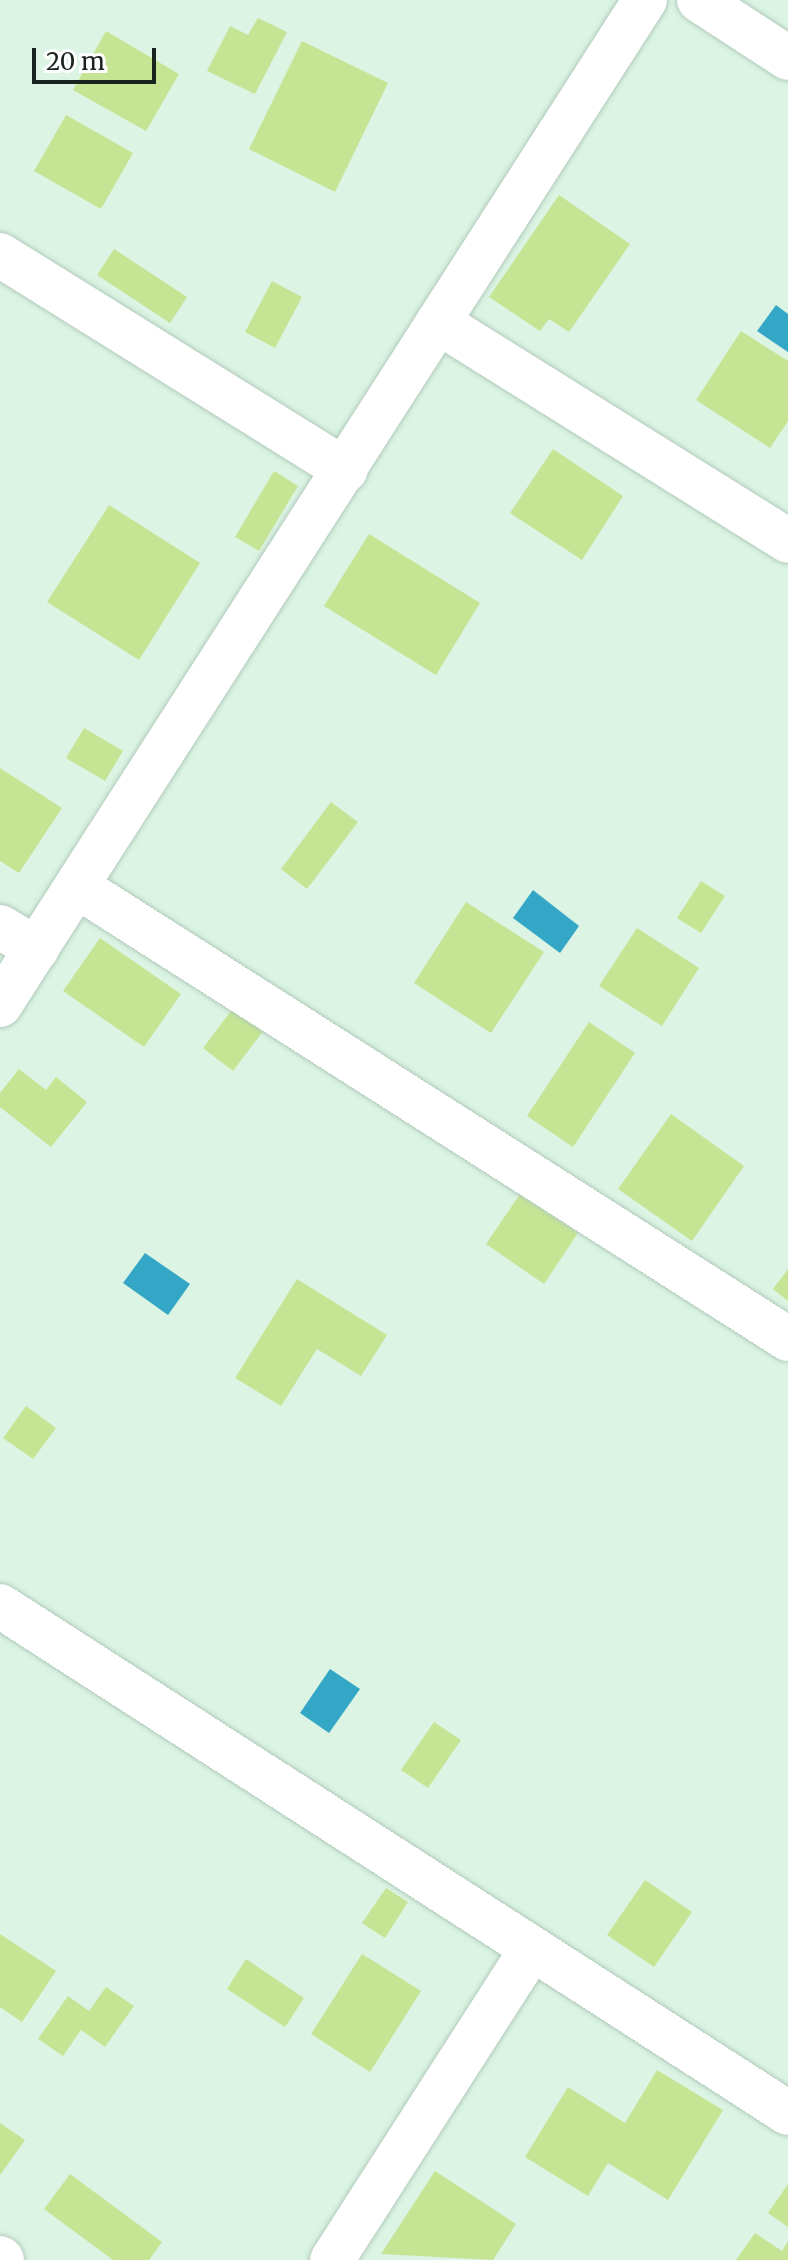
<!DOCTYPE html>
<html>
<head>
<meta charset="utf-8">
<style>
  body { margin:0 }
  #map { position:relative; width:788px; height:2260px; overflow:hidden; background:#dbf4e4; font-family:Merriweather,serif }
  div>[style] { position:absolute }
  [style*='--x'] { left:calc(var(--x)*1px); top:calc(var(--y)*1px); width:calc(var(--w)*1px); rotate:calc(var(--a)*1deg) }
  .water>* { inset:0; background:#34a7c6 }
  .building>* { inset:0; background:#c5e595 }
  .roads { filter:drop-shadow(0 0 2px #b2cabb) drop-shadow(0 0 2px #b2cabb) }
  .minor>* { height:44px; margin:-22px; padding:0 22px; transform-origin:22px; border-radius:22px; background:#fff }
  span { translate:-50% -50%; white-space:nowrap; text-align:center; line-height:1.15; -webkit-text-stroke:7px #fff; paint-order:stroke }
  .scale { position:absolute; left:32px; top:48px; width:124px; height:36px; box-sizing:border-box; border:4px solid #1a241e; border-top:0; padding-left:10px; font-size:24px; line-height:28px; white-space:nowrap; color:#1a241e; -webkit-text-stroke:6px #fff; paint-order:stroke }
</style>
</head>
<body>
<div id="map">
  <div class="water">
    <i style="clip-path:polygon(776px 305px,788px 314px,788px 352px,757px 331px)"></i>
    <i style="clip-path:polygon(533px 890px,579px 926px,560px 953px,513px 918px)"></i>
    <i style="clip-path:polygon(145px 1253px,190px 1284px,168px 1315px,123px 1283px)"></i>
    <i style="clip-path:polygon(330px 1669px,360px 1689px,329px 1733px,300px 1713px)"></i>
  </div>
  <div class="building">
    <i style="clip-path:polygon(258px 18px,287px 32px,255px 94px,207px 71px,230px 26px,248px 35px)"></i>
    <i style="clip-path:polygon(106px 31px,179px 74px,146px 131px,73px 90px)"></i>
    <i style="clip-path:polygon(302px 41px,388px 83px,335px 192px,249px 149px)"></i>
    <i style="clip-path:polygon(66px 115px,133px 153px,101px 209px,34px 171px)"></i>
    <i style="clip-path:polygon(559px 195px,630px 244px,569px 332px,549px 319px,540px 331px,489px 297px)"></i>
    <i style="clip-path:polygon(114px 249px,187px 297px,170px 323px,97px 275px)"></i>
    <i style="clip-path:polygon(272px 281px,302px 297px,275px 348px,245px 332px)"></i>
    <i style="clip-path:polygon(741px 331px,788px 361px,788px 421px,770px 448px,696px 400px)"></i>
    <i style="clip-path:polygon(553px 449px,623px 496px,582px 560px,510px 513px)"></i>
    <i style="clip-path:polygon(274px 471px,298px 486px,259px 551px,235px 537px)"></i>
    <i style="clip-path:polygon(109px 505px,200px 563px,139px 660px,47px 602px)"></i>
    <i style="clip-path:polygon(369px 534px,480px 603px,436px 675px,324px 606px)"></i>
    <i style="clip-path:polygon(84px 728px,123px 751px,105px 781px,66px 758px)"></i>
    <i style="clip-path:polygon(0 768px,62px 808px,19px 873px,0 861px)"></i>
    <i style="clip-path:polygon(331px 802px,358px 822px,307px 889px,281px 869px)"></i>
    <i style="clip-path:polygon(701px 881px,725px 896px,701px 933px,677px 918px)"></i>
    <i style="clip-path:polygon(466px 902px,544px 952px,491px 1033px,414px 983px)"></i>
    <i style="clip-path:polygon(637px 928px,699px 968px,662px 1026px,599px 986px)"></i>
    <i style="clip-path:polygon(100px 938px,181px 994px,144px 1047px,63px 991px)"></i>
    <i style="clip-path:polygon(237px 1003px,267px 1026px,233px 1071px,203px 1048px)"></i>
    <i style="clip-path:polygon(589px 1022px,635px 1053px,573px 1147px,527px 1116px)"></i>
    <i style="clip-path:polygon(19px 1069px,46px 1090px,56px 1077px,87px 1102px,51px 1147px,0 1107px,0 1093px)"></i>
    <i style="clip-path:polygon(671px 1114px,744px 1166px,692px 1241px,618px 1189px)"></i>
    <i style="clip-path:polygon(520px 1194px,578px 1233px,544px 1284px,486px 1244px)"></i>
    <i style="clip-path:polygon(788px 1269px,788px 1301px,773px 1289px)"></i>
    <i style="clip-path:polygon(297px 1279px,387px 1335px,361px 1376px,317px 1349px,281px 1406px,235px 1378px)"></i>
    <i style="clip-path:polygon(26px 1406px,56px 1428px,33px 1459px,3px 1438px)"></i>
    <i style="clip-path:polygon(434px 1722px,461px 1740px,428px 1788px,401px 1770px)"></i>
    <i style="clip-path:polygon(645px 1880px,692px 1912px,654px 1967px,607px 1935px)"></i>
    <i style="clip-path:polygon(386px 1888px,408px 1902px,385px 1938px,362px 1923px)"></i>
    <i style="clip-path:polygon(0 1934px,56px 1971px,22px 2022px,0 2007px)"></i>
    <i style="clip-path:polygon(362px 1954px,421px 1991px,370px 2072px,311px 2034px)"></i>
    <i style="clip-path:polygon(246px 1959px,304px 1998px,285px 2027px,227px 1989px)"></i>
    <i style="clip-path:polygon(106px 1987px,134px 2006px,105px 2047px,81px 2030px,63px 2056px,38px 2039px,68px 1996px,89px 2011px)"></i>
    <i style="clip-path:polygon(657px 2070px,723px 2110px,668px 2200px,608px 2163px,588px 2196px,525px 2157px,568px 2087px,625px 2123px)"></i>
    <i style="clip-path:polygon(0 2123px,25px 2140px,0 2175px)"></i>
    <i style="clip-path:polygon(435px 2171px,516px 2224px,493px 2260px,381px 2254px)"></i>
    <i style="clip-path:polygon(70px 2174px,162px 2242px,149px 2260px,113px 2260px,44px 2209px)"></i>
    <i style="clip-path:polygon(788px 2184px,788px 2227px,768px 2213px)"></i>
    <i style="clip-path:polygon(755px 2233px,782px 2251px,788px 2241px,788px 2260px,736px 2260px)"></i>
  </div>
  <div class="roads">
    <div class="minor">
      <i style="--x:699;--y:0;--w:106;--a:33.1"></i>
      <i style="--x:0;--y:255;--w:407;--a:31.9"></i>
      <i style="--x:438;--y:322;--w:413;--a:32"></i>
      <i style="--x:78;--y:887;--w:842;--a:32.48"></i>
      <i style="--x:0;--y:927;--w:43;--a:30.7"></i>
      <i style="--x:0;--y:1005;--w:1194;--a:-57.31"></i>
      <i style="--x:0;--y:1606;--w:937;--a:32.76"></i>
      <i style="--x:0;--y:2258;--w:3;--a:45"></i>
      <i style="--x:332;--y:2260;--w:370;--a:-57.3"></i>
    </div>
  </div>
  <div class="scale">20 m</div>
</div>
</body>
</html>
